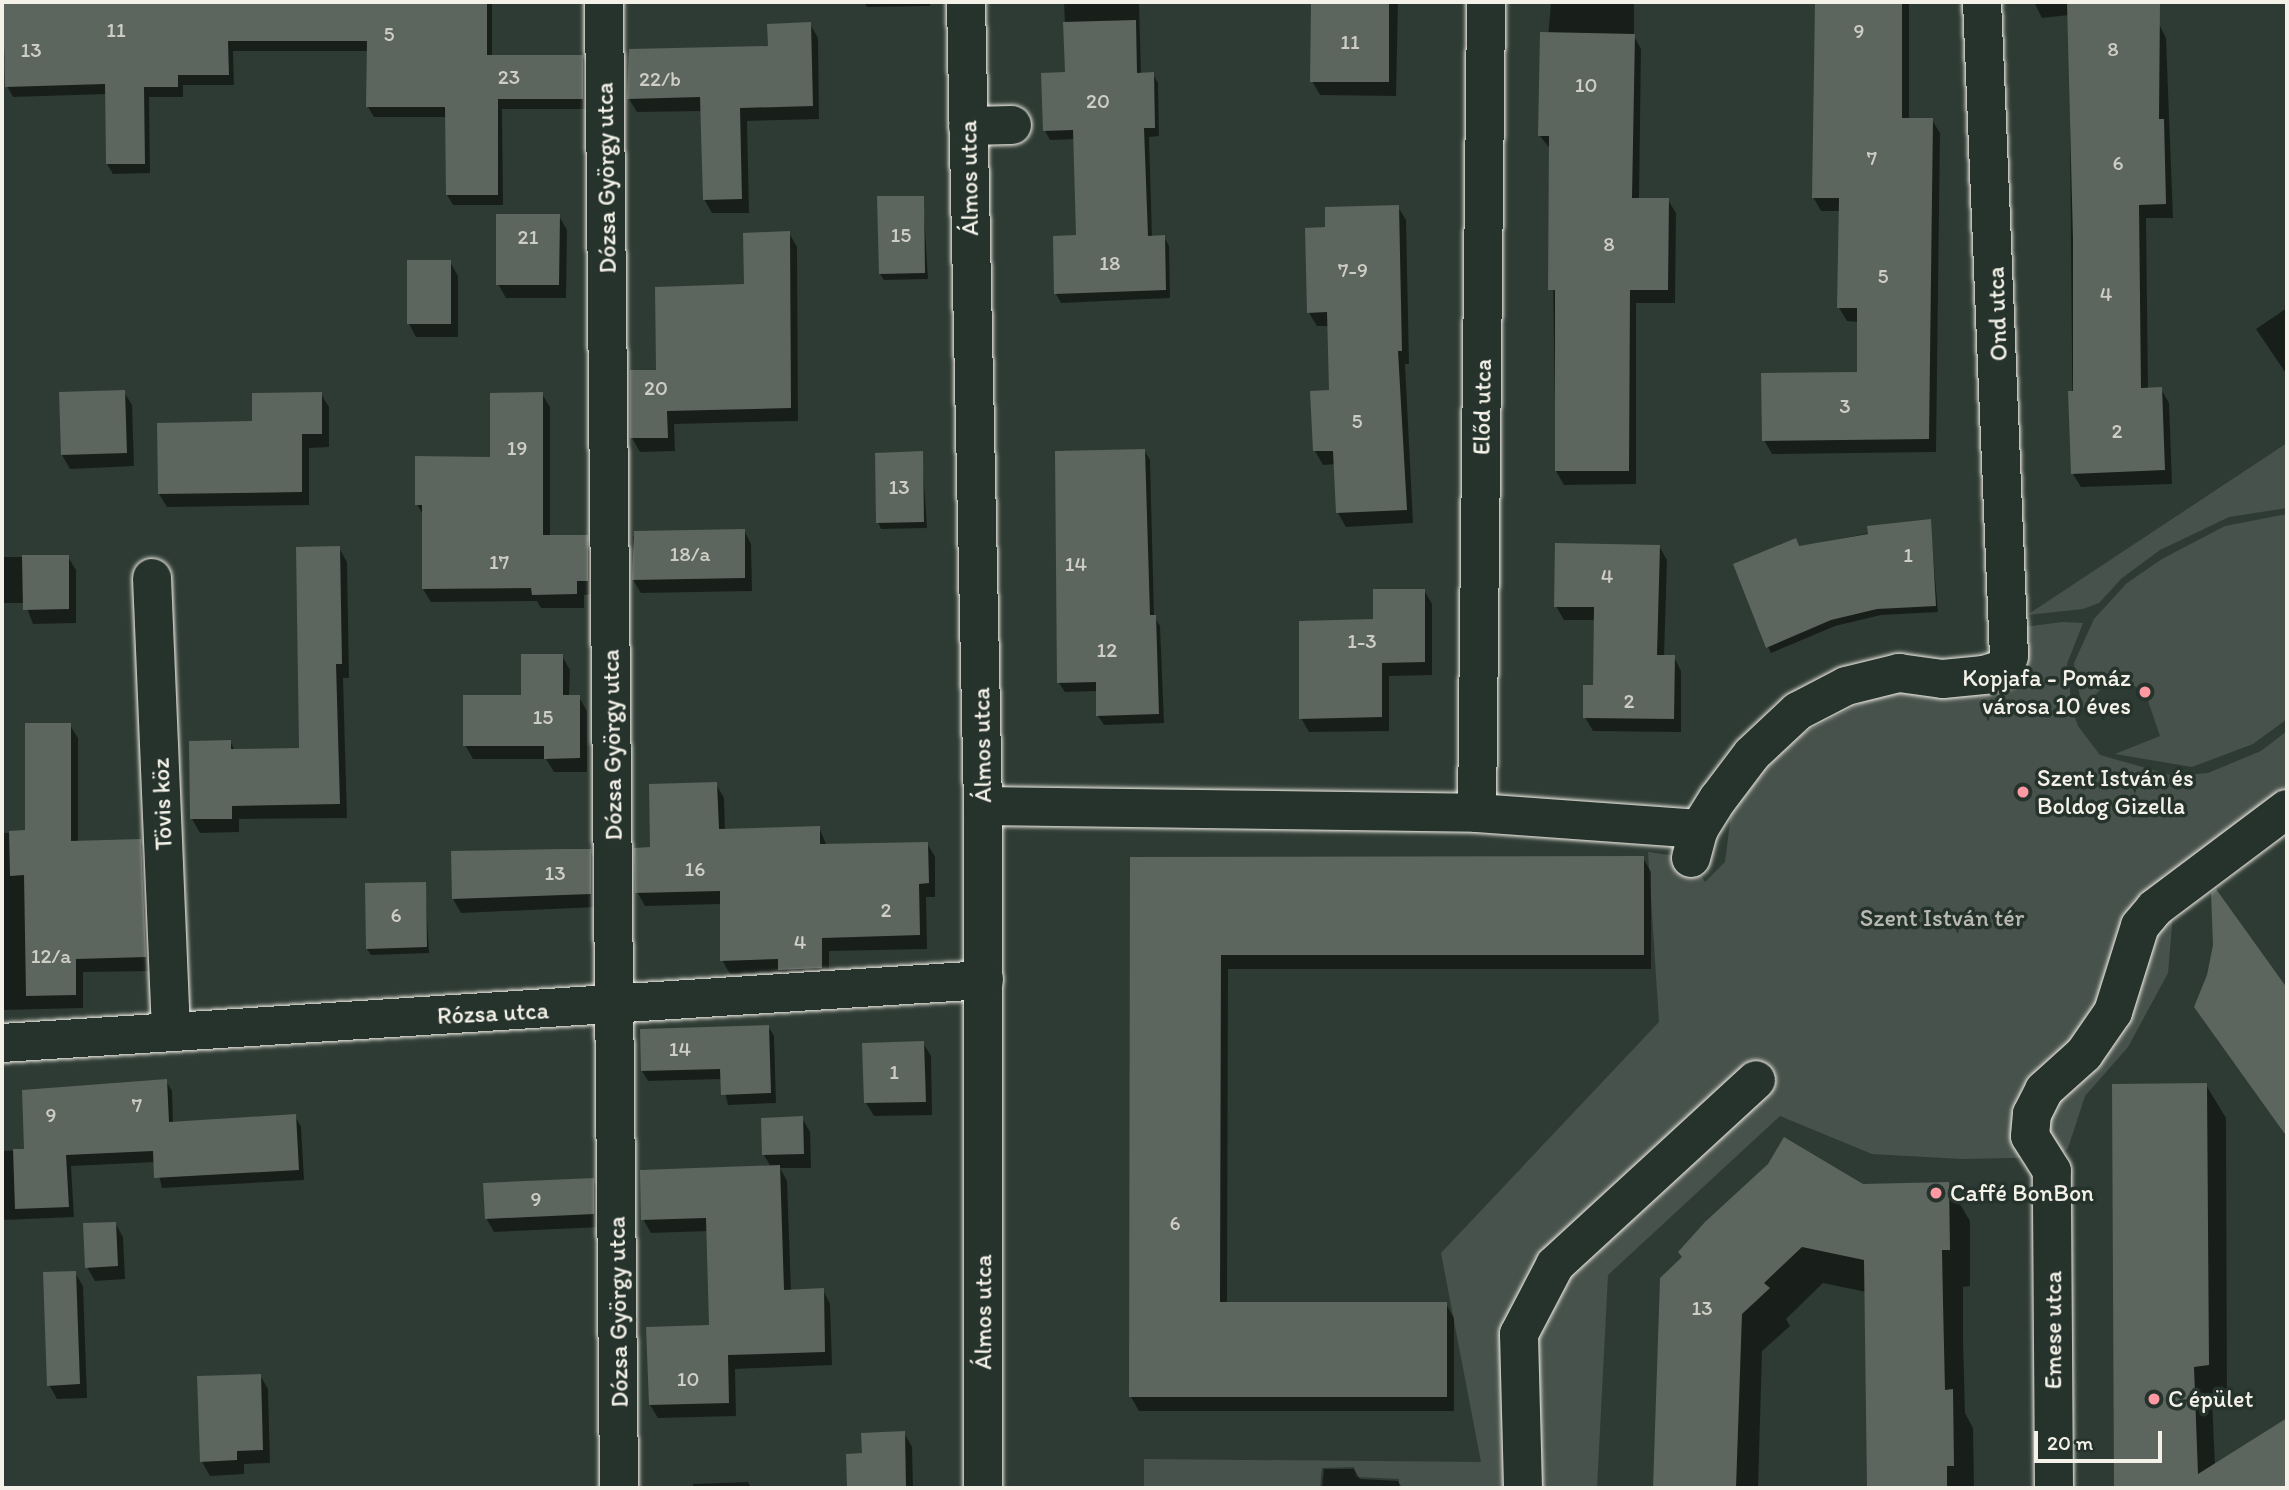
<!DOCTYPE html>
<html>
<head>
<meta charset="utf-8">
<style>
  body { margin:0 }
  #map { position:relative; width:2289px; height:1490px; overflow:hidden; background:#2e3b34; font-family:Itim,sans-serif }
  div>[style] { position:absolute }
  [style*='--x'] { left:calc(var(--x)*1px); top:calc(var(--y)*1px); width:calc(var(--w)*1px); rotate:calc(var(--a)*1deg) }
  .green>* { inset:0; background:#48524c }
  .shadow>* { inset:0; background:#0007 }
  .building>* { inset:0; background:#5c655e }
  .roads { filter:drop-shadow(0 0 2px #f4f1e8) drop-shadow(0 0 2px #f4f1e8) }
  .minor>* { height:38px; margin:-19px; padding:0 19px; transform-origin:19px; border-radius:19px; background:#26332d }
  .dots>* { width:19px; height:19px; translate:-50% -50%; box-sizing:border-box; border:4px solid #26332d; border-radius:50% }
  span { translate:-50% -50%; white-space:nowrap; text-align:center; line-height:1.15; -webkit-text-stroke:7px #26332d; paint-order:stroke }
  .number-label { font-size:21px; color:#cecec6 }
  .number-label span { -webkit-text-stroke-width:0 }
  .street-label { font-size:24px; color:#f4f1e8 }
  .poi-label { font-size:24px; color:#f4f1e8 }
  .right { translate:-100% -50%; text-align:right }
  .left { translate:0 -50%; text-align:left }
  .park-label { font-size:24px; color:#b8b9b1 }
  .frame { position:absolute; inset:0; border:4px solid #f4f1e8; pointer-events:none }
  .scale { position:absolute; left:2034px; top:1431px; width:128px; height:32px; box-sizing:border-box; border:4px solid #f4f1e8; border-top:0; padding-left:9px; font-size:21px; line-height:24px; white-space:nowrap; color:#f4f1e8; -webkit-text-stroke:5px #26332d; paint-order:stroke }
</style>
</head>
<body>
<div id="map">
  <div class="green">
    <i style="clip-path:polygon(2287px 443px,2287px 508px,2229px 517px,2160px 550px,2122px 578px,2099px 603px,2083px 609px,2027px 615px)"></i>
    <i style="clip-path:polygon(2287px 514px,2287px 719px,2253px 744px,2192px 767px,2115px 754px,2160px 736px,2145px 692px,2114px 675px,2082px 709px,2074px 663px,2094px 619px,2127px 583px,2162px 559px,2225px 526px)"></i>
    <i style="clip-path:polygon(2062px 622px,2083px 623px,2067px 664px,2072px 709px,2078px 726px,2100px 755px,2174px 776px,2208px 773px,2261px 751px,2287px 731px,2287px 818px,2173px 914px,2168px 973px,2128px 1047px,2085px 1096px,2068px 1148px,2057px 1157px,1962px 1159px,1872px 1154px,1780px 1116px,1608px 1275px,1597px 1488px,1399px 1488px,1399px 1479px,1356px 1477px,1354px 1467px,1322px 1468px,1320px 1488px,1144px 1488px,1144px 1459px,1481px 1462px,1441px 1253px,1659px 1022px,1648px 852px,1691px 858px,1705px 882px,1725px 862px,1731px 815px,1784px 743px,1880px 693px,2000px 692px,2028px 671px,2021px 638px,2024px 627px)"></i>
  </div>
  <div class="shadow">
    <i style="clip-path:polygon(2px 2px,492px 2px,492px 57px,582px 56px,588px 67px,588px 109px,502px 109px,503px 205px,453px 205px,447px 195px,447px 117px,374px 117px,368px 107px,368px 51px,233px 51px,234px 85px,183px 85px,183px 97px,149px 97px,150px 173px,113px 174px,107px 164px,107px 94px,13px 97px,7px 86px,6px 63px,2px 63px)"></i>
    <i style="clip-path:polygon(864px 2px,930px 2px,930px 6px,867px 7px)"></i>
    <i style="clip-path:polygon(1064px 2px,1139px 2px,1141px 75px,1153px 74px,1158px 83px,1159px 136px,1149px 137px,1152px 237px,1164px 237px,1169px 246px,1170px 298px,1061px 303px,1056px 294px,1078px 237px,1075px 139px,1050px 140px,1045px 131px,1067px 74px)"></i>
    <i style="clip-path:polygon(1312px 2px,1398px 2px,1396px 96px,1320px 95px,1312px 81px)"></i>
    <i style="clip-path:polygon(1551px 2px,1634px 2px,1634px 36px,1641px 49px,1639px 200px,1668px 200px,1676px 213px,1675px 303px,1636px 303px,1636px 484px,1564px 485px,1556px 471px,1551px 150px,1540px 136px)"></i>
    <i style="clip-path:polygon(1816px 2px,1909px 2px,1909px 120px,1932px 120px,1940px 133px,1936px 452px,1772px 454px,1764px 440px,1859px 374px,1858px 322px,1847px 321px,1839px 308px,1841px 211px,1821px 211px,1813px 197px)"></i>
    <i style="clip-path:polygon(2034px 2px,2148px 2px,2148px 24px,2159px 24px,2166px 38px,2173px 218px,2146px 218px,2148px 390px,2161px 389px,2169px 403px,2172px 484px,2081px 487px,2073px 474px,2069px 15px,2042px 18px)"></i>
    <i style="clip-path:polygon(810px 24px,818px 38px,819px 119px,747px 121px,749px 213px,712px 213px,704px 199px,703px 111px,637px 112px,629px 99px,770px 47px)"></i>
    <i style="clip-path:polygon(923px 197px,928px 279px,884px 280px,880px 274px)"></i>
    <i style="clip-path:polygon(1398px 207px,1406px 220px,1409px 364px,1405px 364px,1413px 523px,1346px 527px,1338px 513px,1336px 464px,1323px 465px,1315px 451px,1331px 391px,1329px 326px,1317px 326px,1309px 313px,1327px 229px)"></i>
    <i style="clip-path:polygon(559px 216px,567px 230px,566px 298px,506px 298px,498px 284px)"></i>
    <i style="clip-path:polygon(789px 233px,797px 247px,798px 421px,674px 424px,675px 451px,640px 452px,632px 438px,658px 371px,746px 286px)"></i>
    <i style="clip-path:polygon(450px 262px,458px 276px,458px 337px,416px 337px,409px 324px)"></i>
    <i style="clip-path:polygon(2287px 308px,2287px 375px,2256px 329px)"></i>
    <i style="clip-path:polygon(124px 392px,132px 405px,134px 466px,70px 469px,62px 455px)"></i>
    <i style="clip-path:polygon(321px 394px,329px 407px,329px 447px,309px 448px,309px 505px,167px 507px,159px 494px,254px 423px)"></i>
    <i style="clip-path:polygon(542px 394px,550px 407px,550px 537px,586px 537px,594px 550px,595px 594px,584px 595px,584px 608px,541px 608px,537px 601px,431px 602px,423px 589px,423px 515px,417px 504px,492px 459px)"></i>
    <i style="clip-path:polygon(1144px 450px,1150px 460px,1154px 616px,1160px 626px,1164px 723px,1104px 725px,1098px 716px,1098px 691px,1065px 692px,1059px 683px,1056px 453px)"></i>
    <i style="clip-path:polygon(922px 453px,927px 528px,881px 529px,878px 522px)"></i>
    <i style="clip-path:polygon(1930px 521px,1938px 612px,1881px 615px,1835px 626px,1771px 653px,1768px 647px,1799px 547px)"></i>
    <i style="clip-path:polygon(744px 530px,751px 544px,752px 591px,641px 593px,633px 580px,633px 536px)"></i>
    <i style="clip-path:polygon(1659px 546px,1667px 560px,1664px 657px,1674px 657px,1681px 671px,1681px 732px,1593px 731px,1585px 717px,1594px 687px,1595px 620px,1564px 620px,1556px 606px)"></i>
    <i style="clip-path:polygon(339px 548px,347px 562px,349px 678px,343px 678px,347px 818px,239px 819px,239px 832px,200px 833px,192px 819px,230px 741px,235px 751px,301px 749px)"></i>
    <i style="clip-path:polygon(2px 557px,68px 557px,76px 570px,76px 623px,33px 624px,25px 603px,2px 603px)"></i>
    <i style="clip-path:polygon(1424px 590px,1432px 604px,1432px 675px,1389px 676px,1389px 731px,1309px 732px,1301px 718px,1375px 621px)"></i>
    <i style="clip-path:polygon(562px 656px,570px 670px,569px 697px,579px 697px,587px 711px,587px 772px,554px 772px,546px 759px,473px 759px,465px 745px,523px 697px)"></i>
    <i style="clip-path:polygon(70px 725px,78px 738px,78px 842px,140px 841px,148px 855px,153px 971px,83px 972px,83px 1008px,2px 1010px,2px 1034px,2px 833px,27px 832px)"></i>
    <i style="clip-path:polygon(716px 784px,724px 798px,725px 831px,819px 828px,827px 846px,927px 843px,935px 857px,935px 897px,926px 897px,927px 949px,829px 951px,829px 982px,788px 984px,781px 972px,730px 974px,722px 960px,721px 904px,645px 906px,637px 892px,652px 848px)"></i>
    <i style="clip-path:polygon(590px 851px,598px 864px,598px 907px,461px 913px,453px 899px)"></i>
    <i style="clip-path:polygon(1132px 858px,1643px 858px,1651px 872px,1651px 969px,1228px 969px,1227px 1304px,1446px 1304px,1454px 1318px,1454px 1411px,1139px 1411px,1131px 1397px)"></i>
    <i style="clip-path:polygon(425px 883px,429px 953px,371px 955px,367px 949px)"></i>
    <i style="clip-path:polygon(2287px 1020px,2287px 1137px,2226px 1050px)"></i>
    <i style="clip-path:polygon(768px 1026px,774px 1036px,776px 1103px,728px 1105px,722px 1079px,648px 1081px,642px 1071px)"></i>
    <i style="clip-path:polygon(923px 1043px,931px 1056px,932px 1115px,874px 1116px,866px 1103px)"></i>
    <i style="clip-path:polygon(166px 1081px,172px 1091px,173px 1124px,295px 1116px,301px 1127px,304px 1180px,162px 1188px,156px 1162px,71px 1166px,74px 1217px,2px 1220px,2px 1151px,26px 1150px)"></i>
    <i style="clip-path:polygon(2206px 1085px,2226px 1118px,2227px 1398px,2212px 1400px,2215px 1466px,2287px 1420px,2287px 1488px,2116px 1488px,2114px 1457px)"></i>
    <i style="clip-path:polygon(802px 1118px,810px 1132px,811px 1168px,780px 1168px,787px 1181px,791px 1291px,823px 1290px,830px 1304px,832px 1365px,735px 1369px,736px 1416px,658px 1418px,650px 1405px,711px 1326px,708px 1231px,651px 1233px,643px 1219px,771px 1167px,764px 1155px)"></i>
    <i style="clip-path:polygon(593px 1180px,601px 1193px,601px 1227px,494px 1232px,486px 1218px)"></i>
    <i style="clip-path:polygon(1948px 1184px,1970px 1221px,1970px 1286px,1963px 1287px,1963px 1340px,1965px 1413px,1973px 1428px,1974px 1488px,1869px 1488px,1866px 1292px,1823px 1283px,1786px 1319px,1790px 1326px,1762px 1351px,1758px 1488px,1654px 1488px,1661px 1279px,1863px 1186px)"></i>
    <i style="clip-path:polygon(115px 1223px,123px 1237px,125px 1279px,95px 1281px,87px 1267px)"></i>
    <i style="clip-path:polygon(75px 1273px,83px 1286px,87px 1398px,57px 1399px,49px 1385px)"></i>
    <i style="clip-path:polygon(260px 1375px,268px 1389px,270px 1463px,244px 1464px,244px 1474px,210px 1476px,202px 1462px,199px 1378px)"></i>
    <i style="clip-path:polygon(904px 1433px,912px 1447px,913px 1488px,849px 1488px,848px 1455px,864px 1455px)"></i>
    <i style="clip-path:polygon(1324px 1469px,1354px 1469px,1360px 1479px,1398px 1481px,1402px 1488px,1322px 1488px)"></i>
    <i style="clip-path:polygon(748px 1482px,751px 1488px,693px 1488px,693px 1484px)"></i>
  </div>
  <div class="building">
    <i style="clip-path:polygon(3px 2px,487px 2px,487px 55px,583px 55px,583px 99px,498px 99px,498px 195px,446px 195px,445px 107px,366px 107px,367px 41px,228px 41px,229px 75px,178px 75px,178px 87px,144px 87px,145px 164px,106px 164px,105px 84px,5px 87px)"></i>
    <i style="clip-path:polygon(1311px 2px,1389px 2px,1389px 82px,1310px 82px)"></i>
    <i style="clip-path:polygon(1815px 2px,1902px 2px,1902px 118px,1933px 118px,1929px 439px,1762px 441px,1761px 373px,1857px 372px,1857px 308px,1837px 308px,1839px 198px,1812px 198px)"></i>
    <i style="clip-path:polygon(2067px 2px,2160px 2px,2159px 119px,2164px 119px,2166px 204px,2139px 205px,2141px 388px,2162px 387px,2165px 470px,2071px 474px,2068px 391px,2073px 391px,2073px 240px)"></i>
    <i style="clip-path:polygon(1136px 20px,1137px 73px,1154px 72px,1155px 128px,1144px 128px,1148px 236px,1165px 235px,1166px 290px,1054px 294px,1053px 236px,1076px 235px,1073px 130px,1043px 131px,1041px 73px,1065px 72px,1063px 22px)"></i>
    <i style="clip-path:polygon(811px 22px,813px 106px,740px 108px,742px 199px,703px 200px,700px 97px,627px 99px,629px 49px,768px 46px,767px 24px)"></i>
    <i style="clip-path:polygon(1540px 32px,1635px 34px,1632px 198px,1669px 198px,1668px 290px,1630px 290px,1629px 471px,1555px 471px,1555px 290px,1548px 290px,1549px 136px,1538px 136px)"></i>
    <i style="clip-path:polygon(877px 196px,924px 196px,925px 273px,879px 274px)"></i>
    <i style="clip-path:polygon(1399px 205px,1402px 351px,1398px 351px,1407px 510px,1336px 513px,1333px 451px,1313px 451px,1310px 391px,1329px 390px,1327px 312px,1307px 313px,1305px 228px,1325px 227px,1325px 207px)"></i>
    <i style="clip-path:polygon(496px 214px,560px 214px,559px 285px,496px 285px)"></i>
    <i style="clip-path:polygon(790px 231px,791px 408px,667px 411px,668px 438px,630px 438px,630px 370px,656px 370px,655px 287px,744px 284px,743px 233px)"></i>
    <i style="clip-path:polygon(407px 260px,451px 260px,451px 324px,407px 324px)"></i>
    <i style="clip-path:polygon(125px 390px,127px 453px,61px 455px,59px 392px)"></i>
    <i style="clip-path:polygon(322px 392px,322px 434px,302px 434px,302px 492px,158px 494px,157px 423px,252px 421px,252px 393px)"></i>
    <i style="clip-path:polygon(543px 392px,543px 535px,588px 535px,588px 581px,577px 581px,577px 594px,532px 595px,531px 588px,422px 589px,422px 505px,415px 505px,415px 456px,490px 457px,490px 393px)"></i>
    <i style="clip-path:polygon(1145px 449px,1150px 615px,1156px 615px,1159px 714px,1096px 716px,1096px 682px,1057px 683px,1055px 451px)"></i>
    <i style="clip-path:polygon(923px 451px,924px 522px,876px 523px,875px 453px)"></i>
    <i style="clip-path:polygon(1931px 519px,1936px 606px,1877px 609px,1831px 620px,1766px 648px,1733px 564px,1796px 538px,1799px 546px,1868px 534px,1867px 526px)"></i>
    <i style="clip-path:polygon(745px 529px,745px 578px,632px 580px,634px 531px)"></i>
    <i style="clip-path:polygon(1555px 543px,1660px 545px,1657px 655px,1675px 655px,1674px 719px,1583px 718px,1583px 685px,1593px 685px,1594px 607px,1554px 607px)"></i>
    <i style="clip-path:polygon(340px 546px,342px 664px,336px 664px,340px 804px,232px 806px,232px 819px,190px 819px,189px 741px,231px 740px,231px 749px,299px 748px,296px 547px)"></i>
    <i style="clip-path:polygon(22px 555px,69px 555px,69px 609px,23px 610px)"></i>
    <i style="clip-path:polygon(1373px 589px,1425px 589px,1425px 662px,1382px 663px,1382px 717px,1299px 719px,1299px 621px,1373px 619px)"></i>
    <i style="clip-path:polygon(521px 654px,563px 654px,563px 695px,580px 695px,580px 758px,544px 759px,544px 746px,463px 746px,463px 695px,521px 695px)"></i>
    <i style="clip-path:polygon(25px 723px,71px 723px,71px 841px,141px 839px,146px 957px,76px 959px,76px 995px,26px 996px,24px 875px,10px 876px,9px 831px,25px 830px)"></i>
    <i style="clip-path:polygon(717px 782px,719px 829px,820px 826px,820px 844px,928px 842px,929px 883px,919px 884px,920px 935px,822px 938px,822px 968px,778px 970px,778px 959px,720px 961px,720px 891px,635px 893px,634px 848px,650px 847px,649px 784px)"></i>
    <i style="clip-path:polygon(562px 849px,591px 849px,591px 894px,452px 899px,451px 851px)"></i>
    <i style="clip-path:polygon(1644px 856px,1644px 955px,1221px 955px,1220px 1302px,1447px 1302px,1447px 1397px,1129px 1397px,1130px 857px)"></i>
    <i style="clip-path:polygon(426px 882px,427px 947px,366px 949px,365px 883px)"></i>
    <i style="clip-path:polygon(2216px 889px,2287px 988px,2287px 1137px,2194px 1007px,2207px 975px,2213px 945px,2211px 893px)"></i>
    <i style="clip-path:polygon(769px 1025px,771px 1093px,721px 1095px,720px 1069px,641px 1071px,640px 1029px)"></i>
    <i style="clip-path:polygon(924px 1041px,926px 1102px,864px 1103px,862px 1043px)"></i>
    <i style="clip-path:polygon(167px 1079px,169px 1122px,296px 1114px,299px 1170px,154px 1178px,153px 1151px,66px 1155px,69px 1207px,15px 1209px,13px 1149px,24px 1149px,22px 1090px)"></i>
    <i style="clip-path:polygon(2207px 1083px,2209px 1365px,2194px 1367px,2198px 1474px,2287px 1418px,2287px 1488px,2114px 1488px,2112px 1084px)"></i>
    <i style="clip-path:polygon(803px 1116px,804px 1154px,762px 1155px,761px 1118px)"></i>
    <i style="clip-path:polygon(1784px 1137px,1863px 1184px,1949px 1182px,1950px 1250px,1942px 1250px,1943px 1302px,1945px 1390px,1953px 1389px,1954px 1466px,1947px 1466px,1947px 1488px,1867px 1488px,1864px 1260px,1802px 1247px,1764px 1283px,1770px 1288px,1742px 1314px,1736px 1488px,1653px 1488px,1660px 1278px,1682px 1257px,1678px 1252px,1705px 1222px,1768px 1164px)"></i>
    <i style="clip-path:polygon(780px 1165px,784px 1290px,824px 1288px,825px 1352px,728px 1355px,729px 1403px,649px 1405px,646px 1327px,709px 1325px,706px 1218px,641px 1220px,640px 1170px)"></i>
    <i style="clip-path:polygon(594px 1178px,594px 1214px,485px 1219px,483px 1183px)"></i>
    <i style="clip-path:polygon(116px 1222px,118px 1266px,85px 1268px,83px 1223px)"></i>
    <i style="clip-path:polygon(76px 1271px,80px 1384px,47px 1386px,43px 1272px)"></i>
    <i style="clip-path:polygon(261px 1374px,263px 1450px,237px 1451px,237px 1460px,200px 1462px,197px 1376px)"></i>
    <i style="clip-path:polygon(905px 1431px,906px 1488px,847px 1488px,846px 1454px,862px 1453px,861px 1433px)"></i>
  </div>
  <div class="roads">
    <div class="minor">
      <i style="--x:604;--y:2;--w:1486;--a:89.42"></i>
      <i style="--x:966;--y:2;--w:804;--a:88.79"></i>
      <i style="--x:983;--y:806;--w:682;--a:90"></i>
      <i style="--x:968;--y:126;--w:44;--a:-1.3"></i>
      <i style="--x:152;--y:578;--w:452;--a:87.6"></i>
      <i style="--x:983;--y:806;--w:494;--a:0.8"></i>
      <i style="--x:1477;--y:813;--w:223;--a:4.1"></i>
      <i style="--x:1477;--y:813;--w:811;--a:-89.36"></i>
      <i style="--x:1691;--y:858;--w:30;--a:-75"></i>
      <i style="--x:1699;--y:829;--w:36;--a:-58"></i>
      <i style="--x:1718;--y:799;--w:56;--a:-52.9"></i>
      <i style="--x:1752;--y:754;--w:63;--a:-43.1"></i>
      <i style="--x:1798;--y:711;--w:54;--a:-27.5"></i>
      <i style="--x:1846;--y:686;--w:55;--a:-13.8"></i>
      <i style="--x:1899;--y:673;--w:44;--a:7.8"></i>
      <i style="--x:1943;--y:679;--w:41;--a:-5.6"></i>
      <i style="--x:1984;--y:675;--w:21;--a:-17"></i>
      <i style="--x:2004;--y:669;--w:14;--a:-69"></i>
      <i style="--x:2009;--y:656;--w:655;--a:-92.36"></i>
      <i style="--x:2;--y:1043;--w:984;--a:-3.67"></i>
      <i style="--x:1523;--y:1488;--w:154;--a:-91.5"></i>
      <i style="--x:1519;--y:1334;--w:78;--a:-62.4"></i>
      <i style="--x:1555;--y:1265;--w:273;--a:-42.6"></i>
      <i style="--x:2054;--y:1488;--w:317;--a:-90.4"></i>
      <i style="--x:2052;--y:1171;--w:41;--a:-122.2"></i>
      <i style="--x:2030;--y:1136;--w:22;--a:-85"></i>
      <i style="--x:2032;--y:1114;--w:27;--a:-63"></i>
      <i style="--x:2044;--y:1090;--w:54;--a:-42"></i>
      <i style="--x:2084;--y:1054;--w:51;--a:-55.4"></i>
      <i style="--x:2113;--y:1012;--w:90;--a:-72.6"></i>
      <i style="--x:2140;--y:926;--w:23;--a:-50"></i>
      <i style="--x:2155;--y:908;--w:165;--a:-36.9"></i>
    </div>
  </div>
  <div class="dots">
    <i style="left:2145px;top:692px;background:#ff9aa2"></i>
    <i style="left:2023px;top:792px;background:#ff9aa2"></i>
    <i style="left:1936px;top:1193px;background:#ff9aa2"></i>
    <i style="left:2154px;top:1399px;background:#ff9aa2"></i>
  </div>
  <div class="number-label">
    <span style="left:116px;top:30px">11</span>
    <span style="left:1859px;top:31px">9</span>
    <span style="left:389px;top:34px">5</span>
    <span style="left:1350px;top:42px">11</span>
    <span style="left:2113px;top:49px">8</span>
    <span style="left:31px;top:50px">13</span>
    <span style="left:509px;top:77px">23</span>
    <span style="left:660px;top:79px">22/b</span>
    <span style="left:1586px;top:85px">10</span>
    <span style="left:1098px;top:101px">20</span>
    <span style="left:1872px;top:158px">7</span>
    <span style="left:2118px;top:163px">6</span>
    <span style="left:901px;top:235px">15</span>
    <span style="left:528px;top:237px">21</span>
    <span style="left:1609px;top:244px">8</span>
    <span style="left:1110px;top:263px">18</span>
    <span style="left:1353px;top:270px">7-9</span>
    <span style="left:1883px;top:276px">5</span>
    <span style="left:2106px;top:294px">4</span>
    <span style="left:656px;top:388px">20</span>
    <span style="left:1845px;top:406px">3</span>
    <span style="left:1357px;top:421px">5</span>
    <span style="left:2117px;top:431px">2</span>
    <span style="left:517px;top:448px">19</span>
    <span style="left:899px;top:487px">13</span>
    <span style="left:690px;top:554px">18/a</span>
    <span style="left:1908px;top:555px">1</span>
    <span style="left:499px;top:562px">17</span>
    <span style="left:1076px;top:564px">14</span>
    <span style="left:1607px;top:576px">4</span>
    <span style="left:1362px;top:641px">1-3</span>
    <span style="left:1107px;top:650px">12</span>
    <span style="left:1629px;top:701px">2</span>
    <span style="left:543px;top:717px">15</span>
    <span style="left:695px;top:869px">16</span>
    <span style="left:555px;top:873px">13</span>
    <span style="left:886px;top:910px">2</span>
    <span style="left:396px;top:915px">6</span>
    <span style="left:800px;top:942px">4</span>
    <span style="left:51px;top:956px">12/a</span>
    <span style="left:680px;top:1049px">14</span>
    <span style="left:894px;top:1072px">1</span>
    <span style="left:137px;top:1105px">7</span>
    <span style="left:51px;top:1115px">9</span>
    <span style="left:536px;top:1199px">9</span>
    <span style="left:1175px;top:1223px">6</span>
    <span style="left:1702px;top:1308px">13</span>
    <span style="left:688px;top:1379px">10</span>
  </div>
  <div class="street-label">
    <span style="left:606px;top:178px;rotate:-91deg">Dózsa György utca</span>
    <span style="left:969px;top:178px;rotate:-91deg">Álmos utca</span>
    <span style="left:1997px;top:314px;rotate:-92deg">Ond utca</span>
    <span style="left:1482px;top:407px;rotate:-89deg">Előd utca</span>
    <span style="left:612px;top:745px;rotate:-91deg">Dózsa György utca</span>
    <span style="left:982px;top:745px;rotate:-91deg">Álmos utca</span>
    <span style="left:162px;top:804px;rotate:-92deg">Tövis köz</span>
    <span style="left:493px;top:1013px;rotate:-3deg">Rózsa utca</span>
    <span style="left:618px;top:1312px;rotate:-91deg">Dózsa György utca</span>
    <span style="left:983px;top:1312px;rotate:-90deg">Álmos utca</span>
    <span style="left:2053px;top:1330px;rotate:-90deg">Emese utca</span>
  </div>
  <div class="poi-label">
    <span class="right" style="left:2131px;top:692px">Kopjafa - Pomáz<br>városa 10 éves</span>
    <span class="left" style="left:2037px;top:792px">Szent István és<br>Boldog Gizella</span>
    <span class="left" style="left:1950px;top:1193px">Caffé BonBon</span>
    <span class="left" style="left:2168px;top:1399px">C épület</span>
  </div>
  <div class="park-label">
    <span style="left:1942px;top:918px">Szent István tér</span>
  </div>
  <div class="frame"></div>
  <div class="scale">20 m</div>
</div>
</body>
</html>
